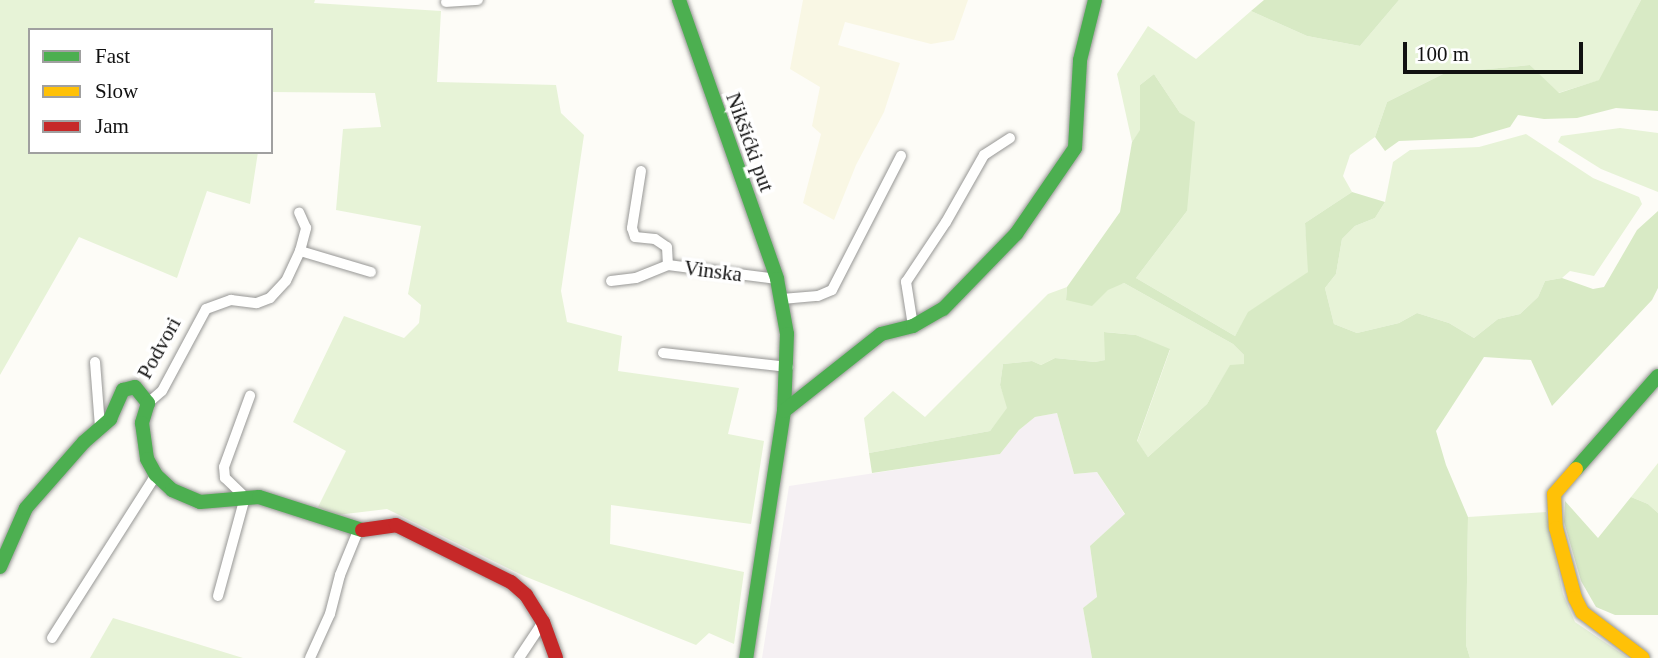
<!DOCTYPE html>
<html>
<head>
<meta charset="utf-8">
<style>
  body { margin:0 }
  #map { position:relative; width:1658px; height:658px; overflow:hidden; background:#fdfcf7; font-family:"Times New Roman",serif }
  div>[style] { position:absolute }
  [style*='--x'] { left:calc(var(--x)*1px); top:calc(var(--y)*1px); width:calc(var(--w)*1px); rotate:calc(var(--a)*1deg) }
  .industrial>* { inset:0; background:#f5f0f3 }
  .farmland>* { inset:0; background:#f9f7e4 }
  .green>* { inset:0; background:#e7f3d7 }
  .forest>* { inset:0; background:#d8eac5 }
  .roads { filter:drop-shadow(0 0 2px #979795) drop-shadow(0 0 2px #979795) }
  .street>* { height:10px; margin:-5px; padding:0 5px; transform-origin:5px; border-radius:5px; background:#fffffe }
  .fast>* { height:14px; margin:-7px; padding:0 7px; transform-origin:7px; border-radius:7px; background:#4caf50 }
  .slow>* { height:14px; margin:-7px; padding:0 7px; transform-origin:7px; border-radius:7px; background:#ffc107 }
  .jam>* { height:14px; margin:-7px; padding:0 7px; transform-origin:7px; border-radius:7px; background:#c62828 }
  span { translate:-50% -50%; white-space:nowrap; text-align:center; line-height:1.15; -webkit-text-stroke:7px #fff; paint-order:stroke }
  .street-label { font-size:21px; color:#111 }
  .legend { position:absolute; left:28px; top:28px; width:245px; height:126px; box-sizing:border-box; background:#fff; border:2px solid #a0a0a0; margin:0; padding:9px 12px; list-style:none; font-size:21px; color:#111 }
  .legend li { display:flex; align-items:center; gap:14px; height:35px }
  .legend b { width:35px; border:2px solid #a0a0a0 }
  .scale { position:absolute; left:1403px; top:42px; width:180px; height:32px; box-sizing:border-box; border:4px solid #111; border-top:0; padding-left:9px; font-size:21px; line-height:24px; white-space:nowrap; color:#111; -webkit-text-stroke:5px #fff; paint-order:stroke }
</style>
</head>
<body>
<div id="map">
  <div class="industrial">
    <i style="clip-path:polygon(1057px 413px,1074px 474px,1097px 472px,1125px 515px,1090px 546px,1097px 598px,1083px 608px,1092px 658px,762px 658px,789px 486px,1000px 454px,1019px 430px,1035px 417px)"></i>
  </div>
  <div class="farmland">
    <i style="clip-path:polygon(803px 0,968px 0,954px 40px,931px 44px,845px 22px,838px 45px,900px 63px,884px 112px,856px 165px,834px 220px,803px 203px,821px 134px,812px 126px,820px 87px,790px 69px)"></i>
  </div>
  <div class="green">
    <i style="clip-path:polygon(0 0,315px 0,314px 3px,441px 11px,437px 82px,556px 85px,561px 113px,584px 135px,561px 291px,567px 322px,622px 336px,618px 371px,739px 388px,728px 434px,764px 441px,751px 524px,611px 505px,610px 544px,744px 572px,734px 644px,709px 633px,696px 645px,524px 576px,387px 509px,337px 515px,318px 507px,346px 451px,293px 422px,344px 316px,404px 338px,419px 323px,421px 305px,408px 294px,421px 226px,336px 210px,343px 129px,381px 127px,375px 93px,271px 92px,271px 30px,30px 30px,30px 152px,258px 152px,250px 204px,207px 191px,177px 278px,79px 237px,0 375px)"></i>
    <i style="clip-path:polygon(1399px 0,1641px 0,1600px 80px,1558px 93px,1530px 65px,1445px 73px,1387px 102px,1375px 137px,1350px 155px,1343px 176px,1352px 192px,1305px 223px,1309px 272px,1249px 312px,1235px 336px,1136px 278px,1187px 211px,1180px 113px,1154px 74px,1140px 85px,1140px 131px,1132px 142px,1117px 74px,1148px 26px,1196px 59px,1251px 11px,1307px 36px,1360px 46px)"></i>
    <i style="clip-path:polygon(1620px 128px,1658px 133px,1658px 192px,1601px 169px,1558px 142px,1561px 136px)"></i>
    <i style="clip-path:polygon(1526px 134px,1593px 178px,1639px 197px,1642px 204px,1594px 276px,1570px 271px,1562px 278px,1545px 281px,1538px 297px,1520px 314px,1498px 319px,1474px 338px,1449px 323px,1417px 313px,1399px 323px,1357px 333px,1334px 324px,1325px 288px,1336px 274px,1342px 239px,1355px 226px,1375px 218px,1385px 202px,1393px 162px,1410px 150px,1479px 147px)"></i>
    <i style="clip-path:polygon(1124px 283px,1233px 344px,1244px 355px,1245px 365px,1230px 366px,1207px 404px,1148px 457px,1137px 442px,1170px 350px,1136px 335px,1105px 332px,1106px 360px,1095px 362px,1055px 358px,1041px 365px,1032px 361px,1003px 364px,1000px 385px,1008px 408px,990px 431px,869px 453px,864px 418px,893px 391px,925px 417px,1048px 294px,1067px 287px,1066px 300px)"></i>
    <i style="clip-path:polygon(1658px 463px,1658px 513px,1648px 504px,1631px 497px)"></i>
    <i style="clip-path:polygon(1546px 512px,1563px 594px,1575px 622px,1628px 658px,1470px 658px,1466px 645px,1468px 517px)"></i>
    <i style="clip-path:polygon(113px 618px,243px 658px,90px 658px)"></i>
  </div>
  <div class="forest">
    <i style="clip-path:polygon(1264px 0,1399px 0,1360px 46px,1307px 36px,1251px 11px)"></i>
    <i style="clip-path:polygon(1641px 0,1658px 0,1658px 111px,1616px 108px,1577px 118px,1544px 119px,1518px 115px,1510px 127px,1472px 138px,1399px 141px,1385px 151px,1375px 137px,1387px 102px,1445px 73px,1530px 65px,1559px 93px,1599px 80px)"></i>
    <i style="clip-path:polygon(1154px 74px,1180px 113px,1195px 122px,1187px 211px,1136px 278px,1235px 336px,1248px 312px,1308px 272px,1305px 223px,1352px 192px,1385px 202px,1375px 218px,1355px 226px,1342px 239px,1336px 274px,1325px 288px,1334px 324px,1357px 333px,1399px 323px,1417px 313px,1449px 323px,1474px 338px,1498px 319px,1520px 314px,1538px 297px,1545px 281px,1562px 278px,1593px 289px,1604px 287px,1637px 230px,1658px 211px,1658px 288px,1652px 300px,1552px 406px,1531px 360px,1484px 357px,1436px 431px,1446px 465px,1468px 517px,1466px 645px,1470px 658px,1092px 658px,1083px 608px,1097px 597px,1090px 546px,1125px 514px,1097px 472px,1074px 474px,1057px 413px,1035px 417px,1019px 430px,1000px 454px,872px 473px,869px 453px,990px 431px,1007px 408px,1000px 385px,1003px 364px,1032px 361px,1041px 365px,1055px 358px,1095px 362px,1105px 360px,1104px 332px,1136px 335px,1170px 349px,1137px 441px,1148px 457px,1207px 404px,1230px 365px,1244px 364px,1244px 355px,1233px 344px,1124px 283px,1108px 290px,1092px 306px,1066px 300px,1067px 287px,1120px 212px,1132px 142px,1140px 130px,1140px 85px)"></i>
    <i style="clip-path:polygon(1631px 497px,1648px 504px,1658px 513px,1658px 615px,1615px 615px,1596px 607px,1581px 581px,1564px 522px,1565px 501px,1598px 538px)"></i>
  </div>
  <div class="roads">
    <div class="street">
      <i style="--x:446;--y:2;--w:32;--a:-4"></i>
      <i style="--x:641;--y:171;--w:58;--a:99"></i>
      <i style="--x:632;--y:228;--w:9;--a:72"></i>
      <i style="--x:635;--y:237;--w:20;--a:6"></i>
      <i style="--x:655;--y:239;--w:14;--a:34"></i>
      <i style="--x:667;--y:247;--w:18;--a:87"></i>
      <i style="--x:300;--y:251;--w:74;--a:16.5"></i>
      <i style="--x:611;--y:281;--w:25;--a:-7"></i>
      <i style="--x:636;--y:278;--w:35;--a:-22"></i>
      <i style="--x:668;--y:265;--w:110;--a:7.3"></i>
      <i style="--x:782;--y:299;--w:36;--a:-5"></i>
      <i style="--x:818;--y:296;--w:15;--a:-23"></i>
      <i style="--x:832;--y:290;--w:151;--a:-62.8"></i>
      <i style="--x:913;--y:326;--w:45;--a:-99"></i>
      <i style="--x:906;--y:282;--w:72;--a:-56.3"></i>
      <i style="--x:946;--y:222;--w:77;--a:-60.4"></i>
      <i style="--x:984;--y:155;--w:31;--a:-33"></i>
      <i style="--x:663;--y:353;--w:126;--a:6.4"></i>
      <i style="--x:95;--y:362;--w:65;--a:85.6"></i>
      <i style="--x:148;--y:403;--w:18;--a:-41"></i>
      <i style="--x:162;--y:391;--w:93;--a:-61.8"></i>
      <i style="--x:206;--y:309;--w:27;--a:-20"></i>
      <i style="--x:231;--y:300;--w:26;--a:7"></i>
      <i style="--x:257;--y:303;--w:14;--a:-21"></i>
      <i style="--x:270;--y:298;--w:23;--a:-47"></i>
      <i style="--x:286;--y:281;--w:33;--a:-65"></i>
      <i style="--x:300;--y:251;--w:24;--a:-75"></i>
      <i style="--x:306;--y:228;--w:17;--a:-114"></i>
      <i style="--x:218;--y:596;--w:103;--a:-74.7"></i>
      <i style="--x:245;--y:497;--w:28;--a:-136"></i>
      <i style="--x:225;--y:478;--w:11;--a:-95"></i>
      <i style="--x:224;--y:467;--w:76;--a:-69.9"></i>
      <i style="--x:52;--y:638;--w:193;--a:-57.5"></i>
      <i style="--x:310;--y:658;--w:48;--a:-65.6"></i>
      <i style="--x:330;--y:614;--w:40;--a:-75.6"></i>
      <i style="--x:340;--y:575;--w:48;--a:-67.8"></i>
      <i style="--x:519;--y:658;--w:43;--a:-56.3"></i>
    </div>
    <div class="fast">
      <i style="--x:679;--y:0;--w:296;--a:70.6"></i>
      <i style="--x:777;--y:279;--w:56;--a:79.7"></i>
      <i style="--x:787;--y:334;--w:77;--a:92.2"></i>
      <i style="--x:784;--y:411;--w:250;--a:98.7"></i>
      <i style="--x:784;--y:411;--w:124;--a:-38.4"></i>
      <i style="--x:881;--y:334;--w:33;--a:-14"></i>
      <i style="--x:913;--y:326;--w:34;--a:-30"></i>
      <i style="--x:943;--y:309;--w:105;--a:-45.8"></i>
      <i style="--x:1016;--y:234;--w:104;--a:-55.5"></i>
      <i style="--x:1075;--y:148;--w:88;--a:-86.7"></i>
      <i style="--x:1080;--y:60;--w:62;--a:-76"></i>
      <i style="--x:1576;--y:469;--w:124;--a:-48.6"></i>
      <i style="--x:0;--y:567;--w:64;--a:-66.2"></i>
      <i style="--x:26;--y:508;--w:88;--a:-48.7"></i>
      <i style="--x:84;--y:442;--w:35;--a:-41"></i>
      <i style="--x:110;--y:419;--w:32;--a:-66"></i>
      <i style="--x:123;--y:390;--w:12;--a:-14"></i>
      <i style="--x:135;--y:387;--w:21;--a:51"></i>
      <i style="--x:148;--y:403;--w:21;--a:107"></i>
      <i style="--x:142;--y:423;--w:36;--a:82"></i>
      <i style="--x:147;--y:459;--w:18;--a:61"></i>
      <i style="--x:156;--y:475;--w:22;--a:43"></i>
      <i style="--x:172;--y:490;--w:30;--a:23"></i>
      <i style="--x:200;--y:502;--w:59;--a:-4.8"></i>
      <i style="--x:259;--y:497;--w:108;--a:17.8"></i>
    </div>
    <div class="slow">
      <i style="--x:1576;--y:469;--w:33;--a:131"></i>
      <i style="--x:1554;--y:494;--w:34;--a:87"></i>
      <i style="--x:1556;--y:528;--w:73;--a:74.8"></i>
      <i style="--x:1575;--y:598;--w:16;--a:63"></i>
      <i style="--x:1582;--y:612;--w:76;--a:37"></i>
    </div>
    <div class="jam">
      <i style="--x:362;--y:530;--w:34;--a:-8"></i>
      <i style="--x:396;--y:525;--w:128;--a:26.4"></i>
      <i style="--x:511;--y:582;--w:20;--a:41"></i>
      <i style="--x:526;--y:595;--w:32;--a:58"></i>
      <i style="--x:543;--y:622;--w:38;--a:70"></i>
    </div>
  </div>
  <div class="street-label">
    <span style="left:750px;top:142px;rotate:70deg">Nikšićki put</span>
    <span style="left:713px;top:271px;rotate:7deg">Vinska</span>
    <span style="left:159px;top:348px;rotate:-61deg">Podvori</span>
  </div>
  <ul class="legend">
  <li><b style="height:9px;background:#4caf50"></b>Fast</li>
  <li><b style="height:9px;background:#ffc107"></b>Slow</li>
  <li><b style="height:9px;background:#c62828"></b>Jam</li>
  </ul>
  <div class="scale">100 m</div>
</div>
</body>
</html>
